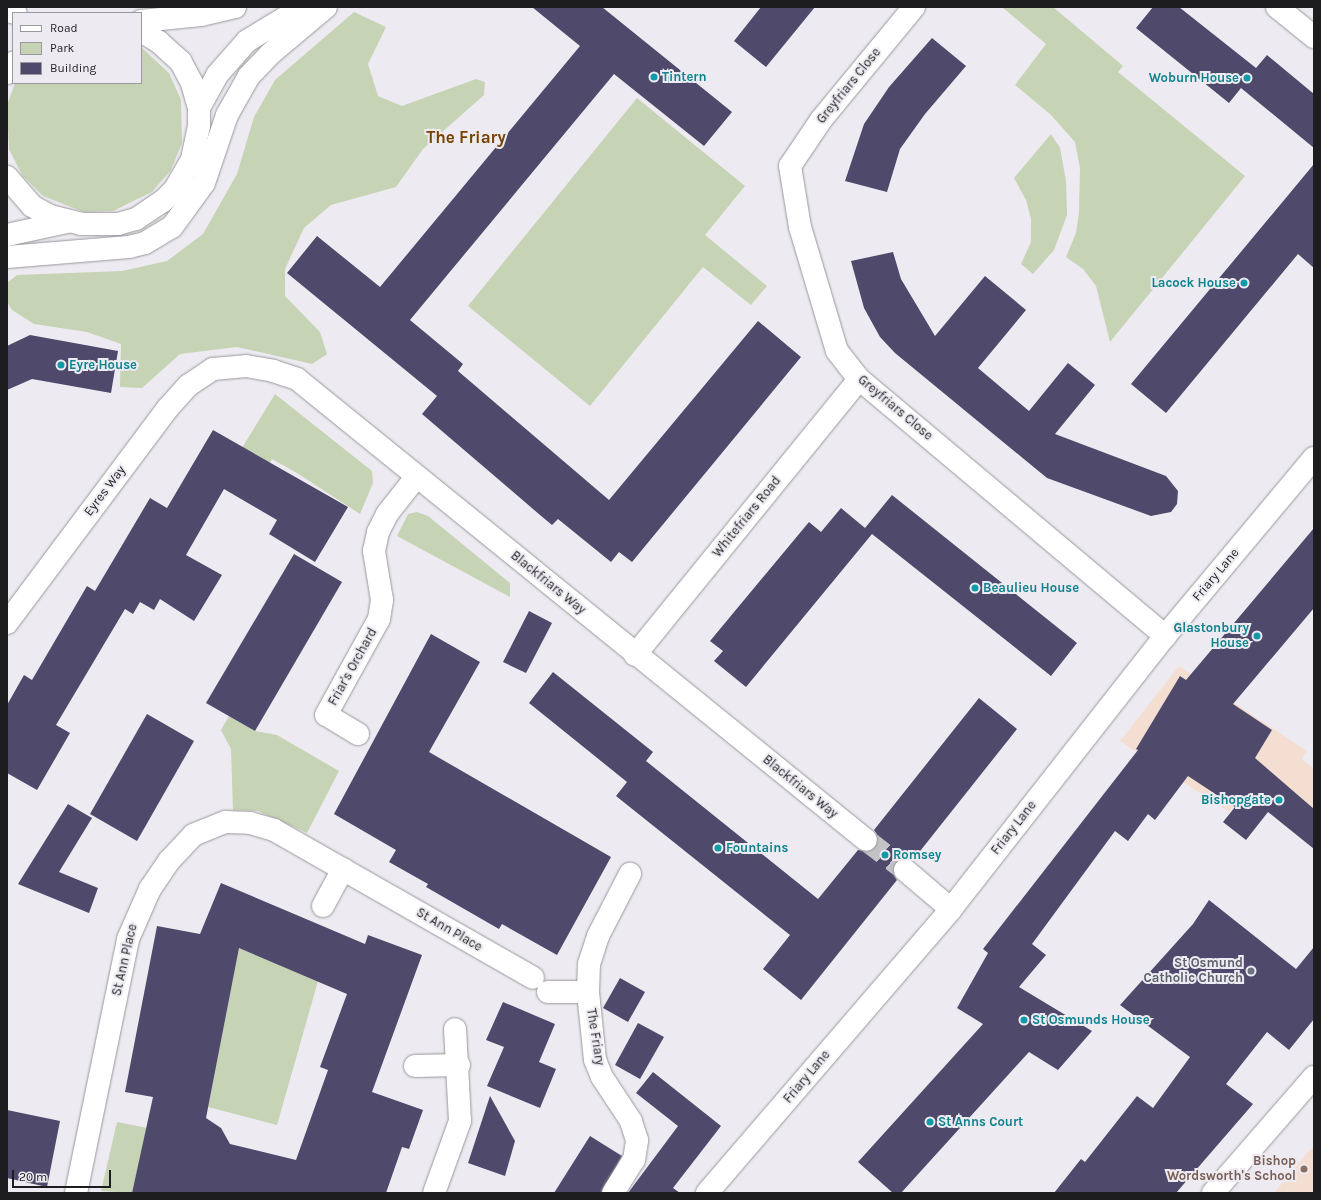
<!DOCTYPE html>
<html>
<head>
<meta charset="utf-8">
<style>
  body { margin:0 }
  #map { position:relative; width:1321px; height:1200px; overflow:hidden; background:#edebf1; font-family:Karla,sans-serif }
  div>[style] { position:absolute }
  [style*='--x'] { left:calc(var(--x)*1px); top:calc(var(--y)*1px); width:calc(var(--w)*1px); rotate:calc(var(--a)*1deg) }
  .education>* { inset:0; background:#f4ded1 }
  .green>* { inset:0; background:#c6d3b4 }
  .building>* { inset:0; background:#4f496c }
  .minor-tunnel>* { height:22px; margin-top:-11px; transform-origin:0; background:repeating-linear-gradient(90deg,#c3c2c7 0 22px,transparent 0 33px) }
  .roads { filter:drop-shadow(0 0 1px #99979c) drop-shadow(0 0 1px #99979c) }
  .minor>* { height:22px; margin:-11px; padding:0 11px; transform-origin:11px; border-radius:11px; background:#fff }
  .highway>* { height:22px; margin:-11px; padding:0 11px; transform-origin:11px; border-radius:11px; background:#fff }
  .dots>* { width:11px; height:11px; translate:-50% -50%; box-sizing:border-box; border:2px solid #edebf1; border-radius:50% }
  span { translate:-50% -50%; white-space:nowrap; text-align:center; line-height:1.15; -webkit-text-stroke:4px #edebf1; paint-order:stroke }
  .culture-label { font-size:13px; color:#0d838f; font-weight:700 }
  .left { translate:0 -50%; text-align:left }
  .right { translate:-100% -50%; text-align:right }
  .street-label { font-size:13px; color:#1d1d1f }
  .worship-label { font-size:13px; color:#5b616d; font-weight:700 }
  .education-label { font-size:13px; color:#785e54; font-weight:700 }
  .district-label { font-size:17px; color:#774300; font-weight:700 }
  .frame { position:absolute; inset:0; border:8px solid #1d1d1f; pointer-events:none }
  .legend { position:absolute; left:12px; top:12px; width:130px; height:72px; box-sizing:border-box; background:#edebf1; border:1px solid #9a999d; margin:0; padding:5px 7px; list-style:none; font-size:12px; color:#1d1d1f }
  .legend li { display:flex; align-items:center; gap:8px; height:20px }
  .legend b { width:20px; border:1px solid #9a999d }
  .scale { position:absolute; left:12px; top:1170px; width:99px; height:18px; box-sizing:border-box; border:2px solid #1d1d1f; border-top:0; padding-left:5px; font-size:12px; line-height:14px; white-space:nowrap; color:#1d1d1f; -webkit-text-stroke:3px #edebf1; paint-order:stroke }
</style>
</head>
<body>
<div id="map">
  <div class="education">
    <i style="clip-path:polygon(1179px 666px,1307px 751px,1302px 759px,1314px 769px,1314px 848px,1243px 792px,1229px 812px,1120px 741px)"></i>
    <i style="clip-path:polygon(1314px 1145px,1314px 1193px,1274px 1193px)"></i>
  </div>
  <div class="green">
    <i style="clip-path:polygon(1002px 7px,1053px 7px,1123px 66px,1118px 72px,1245px 176px,1110px 342px,1096px 286px,1083px 269px,1066px 257px,1076px 233px,1079px 212px,1080px 168px,1075px 142px,1051px 115px,1015px 85px,1046px 44px)"></i>
    <i style="clip-path:polygon(354px 12px,386px 27px,368px 64px,378px 96px,402px 106px,476px 79px,485px 82px,484px 95px,423px 149px,396px 187px,331px 205px,304px 228px,285px 269px,285px 296px,320px 332px,327px 354px,312px 364px,237px 347px,180px 354px,142px 388px,120px 387px,121px 344px,87px 332px,34px 324px,12px 310px,7px 302px,7px 283px,17px 275px,122px 271px,167px 261px,203px 234px,237px 174px,254px 117px,275px 80px)"></i>
    <i style="clip-path:polygon(141px 47px,169px 73px,181px 100px,182px 143px,171px 170px,152px 192px,113px 211px,84px 212px,43px 196px,22px 175px,9px 149px,7px 105px,15px 83px,141px 83px)"></i>
    <i style="clip-path:polygon(637px 98px,745px 186px,705px 235px,767px 286px,751px 305px,703px 267px,590px 406px,468px 306px)"></i>
    <i style="clip-path:polygon(1051px 134px,1060px 148px,1066px 181px,1067px 215px,1054px 250px,1033px 274px,1021px 264px,1031px 242px,1031px 219px,1026px 200px,1014px 178px)"></i>
    <i style="clip-path:polygon(275px 394px,372px 471px,373px 483px,360px 514px,297px 473px,272px 459px,269px 464px,242px 448px)"></i>
    <i style="clip-path:polygon(417px 512px,428px 516px,510px 583px,510px 597px,397px 536px,408px 514px)"></i>
    <i style="clip-path:polygon(229px 716px,255px 731px,277px 735px,339px 771px,307px 833px,258px 811px,233px 810px,231px 749px,221px 730px)"></i>
    <i style="clip-path:polygon(239px 948px,318px 981px,277px 1125px,208px 1107px)"></i>
    <i style="clip-path:polygon(117px 1122px,147px 1128px,132px 1193px,101px 1191px)"></i>
  </div>
  <div class="building">
    <i style="clip-path:polygon(532px 7px,602px 7px,732px 112px,704px 146px,614px 74px,410px 320px,463px 364px,458px 371px,609px 500px,758px 321px,801px 357px,632px 562px,619px 552px,611px 562px,558px 519px,552px 525px,540px 515px,422px 414px,437px 396px,287px 273px,317px 236px,380px 287px,580px 46px)"></i>
    <i style="clip-path:polygon(761px 7px,815px 7px,766px 67px,734px 41px)"></i>
    <i style="clip-path:polygon(1153px 7px,1179px 7px,1256px 68px,1267px 55px,1314px 94px,1314px 148px,1241px 88px,1229px 103px,1136px 28px)"></i>
    <i style="clip-path:polygon(932px 38px,966px 66px,925px 114px,900px 149px,887px 192px,845px 181px,864px 124px,889px 87px)"></i>
    <i style="clip-path:polygon(1314px 164px,1314px 268px,1298px 254px,1166px 413px,1131px 384px)"></i>
    <i style="clip-path:polygon(893px 252px,901px 279px,935px 336px,985px 276px,1026px 310px,978px 368px,1029px 411px,1068px 363px,1095px 385px,1055px 434px,1166px 476px,1178px 491px,1177px 504px,1171px 512px,1151px 516px,1047px 478px,895px 353px,880px 337px,864px 308px,851px 261px)"></i>
    <i style="clip-path:polygon(30px 335px,118px 351px,111px 393px,32px 379px,7px 390px,7px 346px)"></i>
    <i style="clip-path:polygon(213px 430px,348px 507px,315px 562px,269px 534px,277px 520px,224px 489px,186px 555px,222px 575px,194px 621px,160px 599px,154px 610px,140px 602px,133px 614px,125px 609px,56px 725px,70px 733px,37px 790px,7px 773px,7px 705px,24px 675px,32px 680px,87px 586px,95px 591px,150px 498px,167px 508px)"></i>
    <i style="clip-path:polygon(892px 495px,1077px 643px,1051px 676px,872px 534px,746px 687px,714px 661px,723px 651px,710px 641px,809px 522px,821px 532px,841px 508px,865px 528px)"></i>
    <i style="clip-path:polygon(1314px 528px,1314px 608px,1233px 704px,1272px 730px,1255px 758px,1314px 809px,1314px 849px,1268px 812px,1246px 840px,1223px 822px,1235px 807px,1188px 776px,1155px 820px,1148px 814px,1128px 841px,1115px 831px,1032px 944px,1046px 955px,1019px 987px,1092px 1031px,1058px 1070px,1029px 1052px,901px 1193px,893px 1193px,858px 1162px,983px 1024px,957px 1008px,988px 953px,983px 949px,1138px 750px,1136px 749px,1180px 676px,1186px 680px)"></i>
    <i style="clip-path:polygon(294px 554px,342px 582px,255px 731px,206px 703px)"></i>
    <i style="clip-path:polygon(529px 611px,552px 623px,526px 673px,503px 662px)"></i>
    <i style="clip-path:polygon(431px 634px,480px 662px,429px 752px,611px 857px,557px 955px,502px 924px,499px 929px,426px 887px,428px 884px,389px 862px,396px 850px,334px 814px)"></i>
    <i style="clip-path:polygon(553px 672px,653px 752px,646px 761px,818px 899px,858px 850px,870px 852px,876px 848px,878px 836px,874px 830px,979px 698px,1017px 729px,913px 860px,901px 858px,895px 862px,893px 874px,897px 880px,801px 1000px,763px 969px,790px 935px,616px 796px,627px 782px,529px 703px)"></i>
    <i style="clip-path:polygon(147px 714px,194px 741px,137px 841px,90px 814px)"></i>
    <i style="clip-path:polygon(68px 804px,92px 818px,59px 872px,98px 888px,89px 913px,18px 884px)"></i>
    <i style="clip-path:polygon(evenodd,221px 883px,365px 944px,368px 935px,422px 955px,372px 1092px,423px 1110px,409px 1149px,402px 1147px,386px 1193px,132px 1193px,153px 1097px,125px 1092px,157px 926px,200px 934px,221px 883px,239px 948px,347px 994px,320px 1067px,328px 1070px,296px 1160px,230px 1144px,221px 1128px,206px 1118px,239px 948px)"></i>
    <i style="clip-path:polygon(1209px 900px,1296px 969px,1314px 947px,1314px 1019px,1289px 1050px,1267px 1032px,1226px 1084px,1253px 1104px,1176px 1193px,1054px 1193px,1081px 1159px,1085px 1162px,1137px 1096px,1153px 1108px,1190px 1057px,1120px 1005px,1193px 924px)"></i>
    <i style="clip-path:polygon(620px 978px,645px 992px,628px 1022px,603px 1008px)"></i>
    <i style="clip-path:polygon(503px 1002px,555px 1024px,539px 1062px,556px 1069px,540px 1108px,487px 1086px,504px 1047px,486px 1040px)"></i>
    <i style="clip-path:polygon(638px 1023px,664px 1037px,640px 1079px,615px 1065px)"></i>
    <i style="clip-path:polygon(653px 1072px,721px 1126px,673px 1188px,680px 1193px,628px 1193px,678px 1126px,636px 1093px)"></i>
    <i style="clip-path:polygon(490px 1096px,515px 1141px,505px 1176px,468px 1163px)"></i>
    <i style="clip-path:polygon(7px 1110px,60px 1121px,47px 1187px,7px 1178px)"></i>
    <i style="clip-path:polygon(590px 1136px,622px 1156px,601px 1193px,554px 1193px)"></i>
  </div>
  <div class="minor-tunnel">
    <i style="--x:866;--y:840;--w:49;--a:37.6"></i>
  </div>
  <div class="roads">
    <div class="minor">
      <i style="--x:914;--y:7;--w:146;--a:129.5"></i>
      <i style="--x:821;--y:120;--w:55;--a:124"></i>
      <i style="--x:790;--y:166;--w:62;--a:80.7"></i>
      <i style="--x:800;--y:227;--w:129;--a:73.4"></i>
      <i style="--x:837;--y:351;--w:36;--a:52"></i>
      <i style="--x:859;--y:379;--w:400;--a:40"></i>
      <i style="--x:1277;--y:7;--w:48;--a:39"></i>
      <i style="--x:7;--y:623;--w:269;--a:-53.2"></i>
      <i style="--x:168;--y:408;--w:31;--a:-48"></i>
      <i style="--x:189;--y:385;--w:29;--a:-34"></i>
      <i style="--x:213;--y:369;--w:33;--a:-5"></i>
      <i style="--x:246;--y:366;--w:27;--a:10"></i>
      <i style="--x:273;--y:371;--w:25;--a:18"></i>
      <i style="--x:297;--y:379;--w:732;--a:39.01"></i>
      <i style="--x:635;--y:655;--w:355;--a:-50.9"></i>
      <i style="--x:358;--y:734;--w:37;--a:-149"></i>
      <i style="--x:326;--y:715;--w:110;--a:-61.1"></i>
      <i style="--x:379;--y:619;--w:19;--a:-81"></i>
      <i style="--x:382;--y:600;--w:50;--a:-99.3"></i>
      <i style="--x:374;--y:551;--w:19;--a:-78"></i>
      <i style="--x:378;--y:532;--w:20;--a:-63"></i>
      <i style="--x:387;--y:514;--w:48;--a:-51.7"></i>
      <i style="--x:905;--y:870;--w:60;--a:40.3"></i>
      <i style="--x:323;--y:906;--w:42;--a:-61.6"></i>
      <i style="--x:548;--y:992;--w:40;--a:0"></i>
      <i style="--x:415;--y:1066;--w:44;--a:-1.3"></i>
      <i style="--x:76;--y:1193;--w:259;--a:-78.4"></i>
      <i style="--x:128;--y:939;--w:55;--a:-66.3"></i>
      <i style="--x:150;--y:889;--w:34;--a:-56"></i>
      <i style="--x:169;--y:861;--w:35;--a:-47"></i>
      <i style="--x:193;--y:835;--w:35;--a:-22"></i>
      <i style="--x:225;--y:822;--w:25;--a:2"></i>
      <i style="--x:250;--y:823;--w:25;--a:16"></i>
      <i style="--x:274;--y:830;--w:298;--a:29.7"></i>
      <i style="--x:434;--y:1193;--w:77;--a:-70.1"></i>
      <i style="--x:460;--y:1121;--w:92;--a:-93.1"></i>
      <i style="--x:613;--y:1193;--w:39;--a:-58"></i>
      <i style="--x:634;--y:1160;--w:20;--a:-81"></i>
      <i style="--x:637;--y:1140;--w:20;--a:-108"></i>
      <i style="--x:631;--y:1121;--w:53;--a:-123.4"></i>
      <i style="--x:602;--y:1077;--w:18;--a:-112"></i>
      <i style="--x:595;--y:1060;--w:68;--a:-95.9"></i>
      <i style="--x:588;--y:992;--w:28;--a:-88"></i>
      <i style="--x:589;--y:964;--w:29;--a:-72"></i>
      <i style="--x:598;--y:936;--w:70;--a:-62.7"></i>
      <i style="--x:707;--y:1193;--w:374;--a:-49.3"></i>
      <i style="--x:951;--y:909;--w:347;--a:-51.9"></i>
      <i style="--x:1165;--y:636;--w:232;--a:-50.1"></i>
      <i style="--x:1213;--y:1193;--w:154;--a:-49"></i>
    </div>
    <div class="highway">
      <i style="--x:7;--y:11;--w:9;--a:13"></i>
      <i style="--x:141;--y:21;--w:60;--a:-5.7"></i>
      <i style="--x:201;--y:15;--w:35;--a:-13"></i>
      <i style="--x:7;--y:73;--w:12;--a:-59"></i>
      <i style="--x:199;--y:108;--w:38;--a:-61"></i>
      <i style="--x:217;--y:75;--w:45;--a:-48.6"></i>
      <i style="--x:247;--y:41;--w:66;--a:-31.3"></i>
      <i style="--x:7;--y:177;--w:38;--a:49"></i>
      <i style="--x:32;--y:206;--w:21;--a:29"></i>
      <i style="--x:50;--y:216;--w:32;--a:14"></i>
      <i style="--x:81;--y:224;--w:37;--a:0"></i>
      <i style="--x:118;--y:224;--w:19;--a:-16"></i>
      <i style="--x:136;--y:219;--w:32;--a:-34"></i>
      <i style="--x:163;--y:201;--w:17;--a:-45"></i>
      <i style="--x:175;--y:189;--w:34;--a:-60"></i>
      <i style="--x:192;--y:159;--w:34;--a:-78"></i>
      <i style="--x:199;--y:126;--w:18;--a:-90"></i>
      <i style="--x:199;--y:108;--w:26;--a:-106"></i>
      <i style="--x:192;--y:83;--w:24;--a:-118"></i>
      <i style="--x:181;--y:62;--w:30;--a:-138"></i>
      <i style="--x:159;--y:42;--w:21;--a:-149"></i>
      <i style="--x:7;--y:235;--w:61;--a:-12.2"></i>
      <i style="--x:7;--y:257;--w:122;--a:-4.7"></i>
      <i style="--x:129;--y:247;--w:16;--a:-14"></i>
      <i style="--x:145;--y:243;--w:31;--a:-31"></i>
      <i style="--x:172;--y:227;--w:54;--a:-54"></i>
      <i style="--x:204;--y:183;--w:72;--a:-71.3"></i>
      <i style="--x:227;--y:115;--w:45;--a:-60.6"></i>
      <i style="--x:249;--y:76;--w:30;--a:-46"></i>
      <i style="--x:270;--y:54;--w:73;--a:-40"></i>
    </div>
  </div>
  <div class="dots">
    <i style="left:654px;top:77px;background:#0f9aa8"></i>
    <i style="left:1247px;top:78px;background:#0f9aa8"></i>
    <i style="left:1244px;top:283px;background:#0f9aa8"></i>
    <i style="left:61px;top:365px;background:#0f9aa8"></i>
    <i style="left:975px;top:588px;background:#0f9aa8"></i>
    <i style="left:1257px;top:636px;background:#0f9aa8"></i>
    <i style="left:1279px;top:800px;background:#0f9aa8"></i>
    <i style="left:718px;top:848px;background:#0f9aa8"></i>
    <i style="left:885px;top:855px;background:#0f9aa8"></i>
    <i style="left:1251px;top:971px;background:#6b7280"></i>
    <i style="left:1024px;top:1020px;background:#0f9aa8"></i>
    <i style="left:930px;top:1122px;background:#0f9aa8"></i>
    <i style="left:1304px;top:1169px;background:#8d6e63"></i>
  </div>
  <div class="culture-label">
    <span class="left" style="left:662px;top:77px">Tintern</span>
    <span class="right" style="left:1239px;top:78px">Woburn House</span>
    <span class="right" style="left:1236px;top:283px">Lacock House</span>
    <span class="left" style="left:69px;top:365px">Eyre House</span>
    <span class="left" style="left:983px;top:588px">Beaulieu House</span>
    <span class="right" style="left:1249px;top:636px">Glastonbury<br>House</span>
    <span class="right" style="left:1271px;top:800px">Bishopgate</span>
    <span class="left" style="left:726px;top:848px">Fountains</span>
    <span class="left" style="left:893px;top:855px">Romsey</span>
    <span class="left" style="left:1032px;top:1020px">St Osmunds House</span>
    <span class="left" style="left:938px;top:1122px">St Anns Court</span>
  </div>
  <div class="street-label">
    <span style="left:849px;top:86px;rotate:-51deg">Greyfriars Close</span>
    <span style="left:895px;top:408px;rotate:40deg">Greyfriars Close</span>
    <span style="left:105px;top:491px;rotate:-53deg">Eyres Way</span>
    <span style="left:747px;top:517px;rotate:-51deg">Whitefriars Road</span>
    <span style="left:1216px;top:575px;rotate:-50deg">Friary Lane</span>
    <span style="left:548px;top:583px;rotate:39deg">Blackfriars Way</span>
    <span style="left:353px;top:667px;rotate:-61deg">Friar's Orchard</span>
    <span style="left:800px;top:787px;rotate:39deg">Blackfriars Way</span>
    <span style="left:1014px;top:828px;rotate:-52deg">Friary Lane</span>
    <span style="left:449px;top:930px;rotate:30deg">St Ann Place</span>
    <span style="left:125px;top:960px;rotate:-77deg">St Ann Place</span>
    <span style="left:595px;top:1037px;rotate:81deg">The Friary</span>
    <span style="left:807px;top:1077px;rotate:-50deg">Friary Lane</span>
  </div>
  <div class="worship-label">
    <span class="right" style="left:1243px;top:971px">St Osmund<br>Catholic Church</span>
  </div>
  <div class="education-label">
    <span class="right" style="left:1296px;top:1169px">Bishop<br>Wordsworth's School</span>
  </div>
  <div class="district-label">
    <span style="left:466px;top:138px">The Friary</span>
  </div>
  <div class="frame"></div>
  <ul class="legend">
  <li><b style="height:5px;background:#fff"></b>Road</li>
  <li><b style="height:11px;background:#c6d3b4"></b>Park</li>
  <li><b style="height:11px;background:#4f496c"></b>Building</li>
  </ul>
  <div class="scale">20 m</div>
</div>
</body>
</html>
